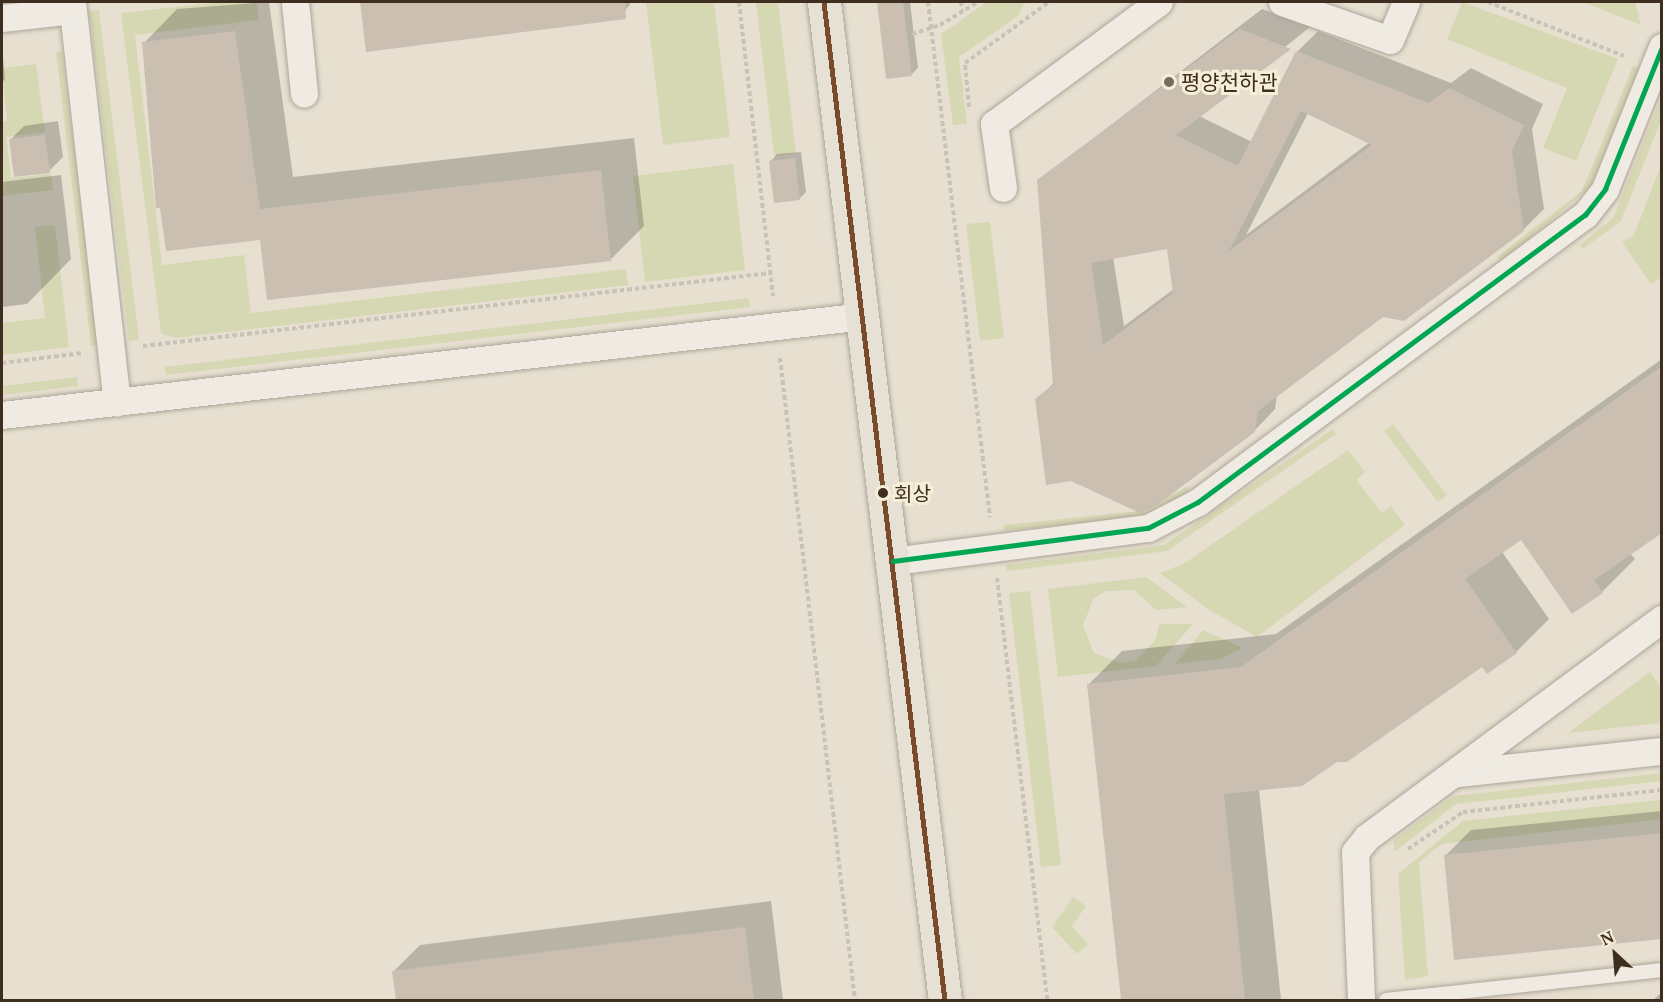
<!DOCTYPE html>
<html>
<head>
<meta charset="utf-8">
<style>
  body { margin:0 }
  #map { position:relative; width:1663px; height:1002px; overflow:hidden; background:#e7e0d1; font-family:"PT Serif","Noto Sans KR",serif }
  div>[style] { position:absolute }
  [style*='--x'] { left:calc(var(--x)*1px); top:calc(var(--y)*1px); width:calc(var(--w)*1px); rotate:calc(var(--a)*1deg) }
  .green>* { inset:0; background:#d6d7b3 }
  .shadow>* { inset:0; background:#0003 }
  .building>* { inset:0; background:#cbbfb2 }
  .path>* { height:4px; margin-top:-2px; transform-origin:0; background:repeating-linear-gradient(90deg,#c8c2b9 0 4.5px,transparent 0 7.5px) }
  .roads { filter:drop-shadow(0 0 2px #ada599) drop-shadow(0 0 2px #ada599) }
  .service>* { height:14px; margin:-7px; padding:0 7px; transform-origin:7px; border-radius:7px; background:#efebe3 }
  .minor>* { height:27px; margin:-13.5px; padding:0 13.5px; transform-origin:13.5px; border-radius:13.5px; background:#efebe3 }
  .primary>* { height:33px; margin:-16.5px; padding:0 16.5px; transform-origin:16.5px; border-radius:16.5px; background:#e6e1d4 }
  .bus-1>* { height:4.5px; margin:-2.25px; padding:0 2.25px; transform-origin:2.25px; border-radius:2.25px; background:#7a4b2a }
  .bus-2>* { height:4.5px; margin:-2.25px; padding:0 2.25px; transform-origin:2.25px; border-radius:2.25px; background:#00a651 }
  .dots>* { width:16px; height:16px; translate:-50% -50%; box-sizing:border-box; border:3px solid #f7eed8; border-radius:50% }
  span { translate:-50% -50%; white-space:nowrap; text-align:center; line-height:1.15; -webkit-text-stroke:6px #f7eed8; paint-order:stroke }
  .bus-label { font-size:20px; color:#3d2e20 }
  .left { translate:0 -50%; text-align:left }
  .poi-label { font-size:21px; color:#3d2e20 }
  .frame { position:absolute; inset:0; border:3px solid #3d2e20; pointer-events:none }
  .north { position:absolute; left:1585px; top:924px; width:60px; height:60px; -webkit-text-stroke:4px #f7eed8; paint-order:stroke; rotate:334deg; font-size:16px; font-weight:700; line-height:24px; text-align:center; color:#3d2e20 }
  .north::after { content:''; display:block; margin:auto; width:21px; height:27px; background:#3d2e20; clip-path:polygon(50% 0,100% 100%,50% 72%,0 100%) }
</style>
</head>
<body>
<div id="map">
  <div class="green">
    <i style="clip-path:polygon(220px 2px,257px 2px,259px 20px,135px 35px,162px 265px,244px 255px,251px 313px,626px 269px,628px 285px,175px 338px,161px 333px,121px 13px)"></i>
    <i style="clip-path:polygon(646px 2px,714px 2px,730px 137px,663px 145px)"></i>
    <i style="clip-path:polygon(756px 2px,778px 2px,796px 153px,774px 156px)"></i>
    <i style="clip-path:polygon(987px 2px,1024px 3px,1018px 16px,959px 57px,967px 124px,953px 125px,941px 34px)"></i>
    <i style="clip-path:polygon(1462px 2px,1618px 59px,1576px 161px,1543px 148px,1567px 88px,1447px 39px)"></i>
    <i style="clip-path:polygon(1583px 2px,1635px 2px,1641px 25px)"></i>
    <i style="clip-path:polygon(99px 10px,139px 340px,129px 341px,89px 11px)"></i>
    <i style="clip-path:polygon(62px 51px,98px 345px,91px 346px,56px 52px)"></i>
    <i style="clip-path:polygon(36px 64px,45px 132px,6px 137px,11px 178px,51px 174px,53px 190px,2px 196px,2px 122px,7px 121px,2px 68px)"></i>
    <i style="clip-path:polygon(1633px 66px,1639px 68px,1590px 188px,1501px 261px,1497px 257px,1582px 191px)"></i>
    <i style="clip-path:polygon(1661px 99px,1661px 120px,1621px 221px,1583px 249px,1580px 245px,1613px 218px)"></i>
    <i style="clip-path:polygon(733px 164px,745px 270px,645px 282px,633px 176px)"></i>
    <i style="clip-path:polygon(1661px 165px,1661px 277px,1651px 284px,1622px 242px,1634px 235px)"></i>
    <i style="clip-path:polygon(990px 222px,1004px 338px,980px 341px,966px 224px)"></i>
    <i style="clip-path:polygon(55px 225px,69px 347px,2px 355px,2px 323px,45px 318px,35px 227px)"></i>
    <i style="clip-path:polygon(749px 298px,750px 307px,166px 375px,165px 367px)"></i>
    <i style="clip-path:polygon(77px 377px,78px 386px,2px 395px,2px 386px)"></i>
    <i style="clip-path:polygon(1393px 424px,1447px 495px,1438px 502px,1384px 431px)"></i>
    <i style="clip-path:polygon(1333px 429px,1336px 434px,1167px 551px,1007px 571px,1006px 565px,1164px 545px)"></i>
    <i style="clip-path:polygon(1348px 450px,1365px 472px,1356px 480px,1382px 513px,1391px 506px,1405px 525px,1257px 637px,1206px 608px,1160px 573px,1185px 563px)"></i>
    <i style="clip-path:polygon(1189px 486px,1184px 496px,1140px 517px,1004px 531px,1003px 525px,1139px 511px)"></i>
    <i style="clip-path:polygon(1146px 577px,1187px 607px,1156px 610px,1134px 590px,1106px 591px,1093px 599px,1083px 626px,1094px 653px,1121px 663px,1136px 660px,1156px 639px,1159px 624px,1193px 624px,1156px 666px,1058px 677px,1048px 589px)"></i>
    <i style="clip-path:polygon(1030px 591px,1061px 865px,1041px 867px,1009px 593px)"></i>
    <i style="clip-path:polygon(1203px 630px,1243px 648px,1220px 659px,1175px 664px)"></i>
    <i style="clip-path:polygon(1650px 672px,1661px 687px,1661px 723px,1568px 733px)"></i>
    <i style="clip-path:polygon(1661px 773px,1661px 781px,1456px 804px,1394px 852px,1394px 840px,1453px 796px)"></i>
    <i style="clip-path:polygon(1661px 800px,1661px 819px,1442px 844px,1419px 862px,1428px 976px,1405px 980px,1398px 874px,1463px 821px)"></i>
    <i style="clip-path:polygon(1073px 897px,1086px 906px,1072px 926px,1088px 944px,1077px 954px,1052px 927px)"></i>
  </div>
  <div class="shadow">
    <i style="clip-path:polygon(269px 2px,293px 177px,634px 138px,644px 226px,611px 259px,261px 239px,144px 43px,177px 9px)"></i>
    <i style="clip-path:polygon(361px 2px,630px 2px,630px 5px,616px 19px,367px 50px)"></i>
    <i style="clip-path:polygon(879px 2px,910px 2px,918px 68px,911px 75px,887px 77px)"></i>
    <i style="clip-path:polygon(evenodd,1262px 9px,1310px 27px,1199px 116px,1252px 142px,1297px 52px,1318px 31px,1451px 83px,1471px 68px,1543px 104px,1532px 129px,1544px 209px,1523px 230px,1383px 316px,1277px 395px,1275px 409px,1254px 431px,1036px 400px,1055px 382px,1038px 181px,1262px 9px,1308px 113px,1370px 142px,1246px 235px,1308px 113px,1262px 9px,1168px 247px,1174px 289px,1124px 326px,1113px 257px,1168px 247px)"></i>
    <i style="clip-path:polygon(2px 47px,5px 79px,2px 83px)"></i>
    <i style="clip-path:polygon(58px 121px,63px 157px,49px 171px,10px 140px,24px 126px)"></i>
    <i style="clip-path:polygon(801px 152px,806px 192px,799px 199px,771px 161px,777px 154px)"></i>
    <i style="clip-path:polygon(61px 175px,71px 259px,27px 304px,2px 307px,2px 182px)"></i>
    <i style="clip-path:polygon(1662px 359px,1662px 531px,1630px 553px,1635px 559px,1602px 592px,1521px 538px,1502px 552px,1549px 619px,1516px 652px,1482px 665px,1336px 760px,1259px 789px,1281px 1000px,1123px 1000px,1089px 684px,1122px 651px,1276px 634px)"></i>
    <i style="clip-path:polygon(1662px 811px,1662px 937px,1445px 856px,1471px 830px)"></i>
    <i style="clip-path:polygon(771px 901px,783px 1000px,397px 1000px,394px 971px,420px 945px)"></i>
    <i style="clip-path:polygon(1662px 992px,1662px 1000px,1653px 1000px)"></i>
  </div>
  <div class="building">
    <i style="clip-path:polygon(360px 2px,625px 2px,626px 19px,366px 52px)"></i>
    <i style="clip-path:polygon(877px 2px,903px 2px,912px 76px,886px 79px)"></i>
    <i style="clip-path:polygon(evenodd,1240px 29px,1291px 49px,1176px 135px,1238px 166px,1296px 51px,1429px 103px,1449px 88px,1524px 125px,1512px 151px,1524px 231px,1404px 321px,1383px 317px,1258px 411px,1255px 432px,1157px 505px,1140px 513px,1071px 481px,1046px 485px,1035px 399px,1053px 385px,1037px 180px,1240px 29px,1301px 111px,1372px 145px,1229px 251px,1301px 111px,1240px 29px,1167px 249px,1173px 293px,1103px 345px,1091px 263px,1167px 249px)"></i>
    <i style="clip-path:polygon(235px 31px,260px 209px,601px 170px,611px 261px,267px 300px,260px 240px,166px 251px,160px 208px,156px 208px,142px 42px)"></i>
    <i style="clip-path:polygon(45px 135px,50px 173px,14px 177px,9px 139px)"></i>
    <i style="clip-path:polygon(795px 158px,800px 200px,774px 203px,769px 161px)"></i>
    <i style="clip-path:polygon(1662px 366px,1662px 533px,1594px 580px,1603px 593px,1572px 614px,1521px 540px,1465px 579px,1517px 653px,1487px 674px,1482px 667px,1347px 762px,1337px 762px,1302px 786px,1224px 794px,1245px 1000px,1121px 1000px,1087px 684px,1241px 667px)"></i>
    <i style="clip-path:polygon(1662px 833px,1662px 939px,1454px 960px,1444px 855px)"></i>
    <i style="clip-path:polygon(745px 927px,754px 1000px,396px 1000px,392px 971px)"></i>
  </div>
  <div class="path">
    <i style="--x:739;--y:2;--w:296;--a:83.4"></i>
    <i style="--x:928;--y:2;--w:519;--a:83.14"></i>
    <i style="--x:961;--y:2;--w:9;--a:84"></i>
    <i style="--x:1488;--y:2;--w:146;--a:21.7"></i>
    <i style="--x:912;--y:34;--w:29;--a:-18"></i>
    <i style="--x:940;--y:25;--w:44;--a:-31.2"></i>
    <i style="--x:969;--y:107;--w:44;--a:-95.2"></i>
    <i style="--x:965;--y:63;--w:104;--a:-36"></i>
    <i style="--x:143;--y:346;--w:632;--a:-6.63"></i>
    <i style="--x:780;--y:358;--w:646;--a:83.34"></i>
    <i style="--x:2;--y:363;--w:81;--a:-7.1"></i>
    <i style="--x:997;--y:578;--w:425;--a:83.2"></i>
    <i style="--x:1408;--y:849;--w:66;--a:-33.9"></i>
    <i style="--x:1463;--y:812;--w:200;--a:-6.3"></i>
  </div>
  <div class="roads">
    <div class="service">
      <i style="--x:1386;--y:1000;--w:278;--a:-6.2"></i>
    </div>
    <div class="minor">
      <i style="--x:72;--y:2;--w:403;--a:83.6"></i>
      <i style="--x:295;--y:2;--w:92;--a:84.4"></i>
      <i style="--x:1282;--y:2;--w:114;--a:19.4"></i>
      <i style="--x:1390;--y:40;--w:41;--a:-67.2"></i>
      <i style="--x:2;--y:18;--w:71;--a:-6.4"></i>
      <i style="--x:1003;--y:188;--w:65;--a:-98"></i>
      <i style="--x:994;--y:124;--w:205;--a:-36.5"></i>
      <i style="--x:2;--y:415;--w:868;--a:-6.55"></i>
      <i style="--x:893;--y:561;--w:257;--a:-7.4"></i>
      <i style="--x:1148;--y:528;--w:56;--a:-27.5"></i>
      <i style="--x:1198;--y:502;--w:482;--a:-36.6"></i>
      <i style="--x:1585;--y:215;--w:33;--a:-52"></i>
      <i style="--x:1605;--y:189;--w:153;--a:-68.1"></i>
      <i style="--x:1458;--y:773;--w:205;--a:-6.2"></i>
      <i style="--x:1361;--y:1000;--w:148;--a:-92.3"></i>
      <i style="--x:1355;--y:852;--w:19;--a:-51"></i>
      <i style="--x:1367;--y:837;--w:367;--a:-36.5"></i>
    </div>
    <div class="primary">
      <i style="--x:824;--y:2;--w:1005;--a:83.09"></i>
    </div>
  </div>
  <div class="bus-1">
    <i style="--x:824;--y:2;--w:1005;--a:83.09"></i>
  </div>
  <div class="bus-2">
    <i style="--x:893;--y:561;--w:257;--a:-7.4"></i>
    <i style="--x:1148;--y:528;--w:56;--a:-27.5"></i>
    <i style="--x:1198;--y:502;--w:482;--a:-36.6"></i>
    <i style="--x:1585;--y:215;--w:33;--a:-52"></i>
    <i style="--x:1605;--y:189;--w:153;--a:-68.1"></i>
  </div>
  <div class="dots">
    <i style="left:1169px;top:82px;background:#786c5e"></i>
    <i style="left:883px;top:493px;background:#3d2e20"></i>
  </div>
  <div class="bus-label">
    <span class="left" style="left:894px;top:493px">회상</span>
  </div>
  <div class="poi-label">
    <span class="left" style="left:1181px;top:82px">평양천하관</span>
  </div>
  <div class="frame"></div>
  <div class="north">N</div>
</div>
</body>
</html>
